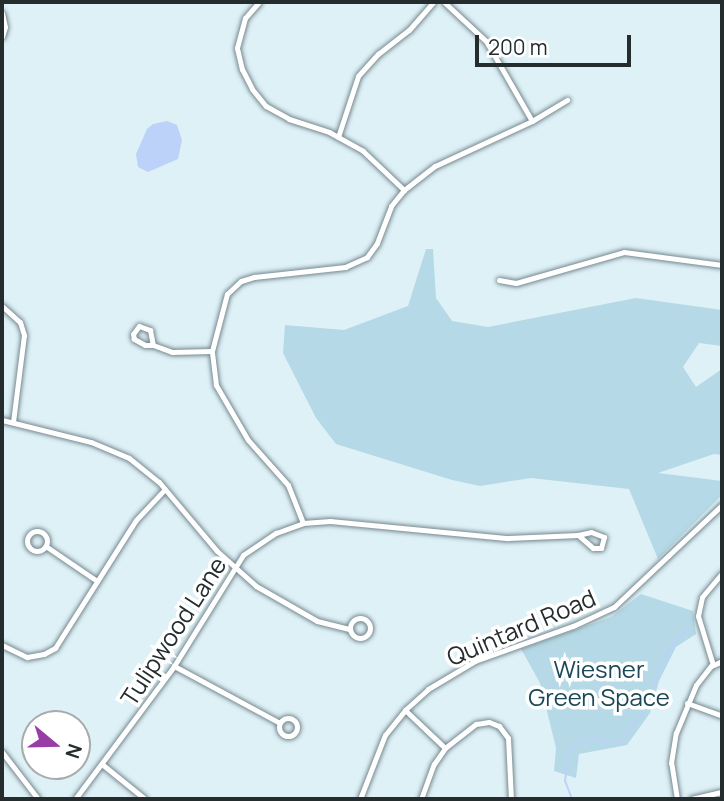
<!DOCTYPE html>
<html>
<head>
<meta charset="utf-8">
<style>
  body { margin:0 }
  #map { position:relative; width:724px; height:801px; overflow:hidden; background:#def1f7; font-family:Manrope,sans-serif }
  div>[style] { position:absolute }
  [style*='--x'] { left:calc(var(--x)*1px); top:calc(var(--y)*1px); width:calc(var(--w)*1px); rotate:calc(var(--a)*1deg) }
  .green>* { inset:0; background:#b5d9e6 }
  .water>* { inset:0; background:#bcd2f9 }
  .stream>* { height:2px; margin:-1px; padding:0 1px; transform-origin:1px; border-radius:1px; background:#bcd2f9 }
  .roads { filter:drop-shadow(0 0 2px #77898f) drop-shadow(0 0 2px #77898f) }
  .minor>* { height:5px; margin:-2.5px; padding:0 2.5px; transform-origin:2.5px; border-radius:2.5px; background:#fff }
  .minor>.ring { margin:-2.5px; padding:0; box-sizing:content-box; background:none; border:5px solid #fff; border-radius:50% }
  span { translate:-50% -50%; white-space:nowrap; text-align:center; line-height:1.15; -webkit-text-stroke:7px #fff; paint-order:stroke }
  .street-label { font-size:24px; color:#252c2e }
  .park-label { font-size:24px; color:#1b4856 }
  .frame { position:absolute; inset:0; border:4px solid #252c2e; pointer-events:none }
  .north { position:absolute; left:21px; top:710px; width:70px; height:70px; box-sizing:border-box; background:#fff; border:2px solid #a8abab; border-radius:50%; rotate:109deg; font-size:19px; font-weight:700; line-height:28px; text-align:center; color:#252c2e }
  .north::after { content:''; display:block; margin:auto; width:24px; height:32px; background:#993da6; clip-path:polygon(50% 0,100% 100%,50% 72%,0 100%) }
  .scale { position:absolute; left:475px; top:35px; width:156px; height:32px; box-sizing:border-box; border:4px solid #252c2e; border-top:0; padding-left:9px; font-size:21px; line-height:24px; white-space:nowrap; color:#252c2e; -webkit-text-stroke:5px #fff; paint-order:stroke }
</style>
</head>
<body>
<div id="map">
  <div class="green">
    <i style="clip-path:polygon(426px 249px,433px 249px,436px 298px,452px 321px,488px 327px,636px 298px,722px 310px,722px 346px,699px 343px,683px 367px,696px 387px,722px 369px,722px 455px,714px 454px,658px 473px,722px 481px,722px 495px,658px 559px,629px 489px,531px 478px,480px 486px,452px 480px,336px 444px,316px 418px,283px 353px,285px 325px,344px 330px,408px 306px)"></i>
    <i style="clip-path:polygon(641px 594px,693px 611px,696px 634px,676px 647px,659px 681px,650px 713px,627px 745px,579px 754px,576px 778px,554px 771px,556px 748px,540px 683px,521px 649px,611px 617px)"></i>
  </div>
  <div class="water">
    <i style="clip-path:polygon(167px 121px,177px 125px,182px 140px,178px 159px,148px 172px,138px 167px,136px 154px,147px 129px,153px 124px)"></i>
  </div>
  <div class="stream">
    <i style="--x:572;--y:799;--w:19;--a:-111"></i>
    <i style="--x:565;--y:781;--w:29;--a:-82"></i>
    <i style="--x:569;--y:752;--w:13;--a:-45"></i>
    <i style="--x:578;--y:743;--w:16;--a:-15"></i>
    <i style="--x:593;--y:739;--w:27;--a:6"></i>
    <i style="--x:620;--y:742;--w:41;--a:-52"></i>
    <i style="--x:645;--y:710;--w:46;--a:-71.2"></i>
    <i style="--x:660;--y:666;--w:40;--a:-57.1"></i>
    <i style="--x:682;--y:632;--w:7;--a:-16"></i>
  </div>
  <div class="roads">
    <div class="minor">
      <i style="--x:259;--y:2;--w:21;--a:131"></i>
      <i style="--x:245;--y:18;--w:31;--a:105"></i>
      <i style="--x:237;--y:48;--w:22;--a:77"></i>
      <i style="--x:242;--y:69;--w:22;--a:63"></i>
      <i style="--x:252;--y:89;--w:22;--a:51"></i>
      <i style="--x:266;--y:106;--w:26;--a:29"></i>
      <i style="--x:289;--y:119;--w:42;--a:18"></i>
      <i style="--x:329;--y:132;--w:39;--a:29"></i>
      <i style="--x:363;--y:151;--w:57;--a:43.6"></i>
      <i style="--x:444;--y:2;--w:57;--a:42.9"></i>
      <i style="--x:486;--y:41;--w:92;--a:60.1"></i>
      <i style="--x:2;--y:13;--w:14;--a:78"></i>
      <i style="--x:5;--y:27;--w:10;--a:107"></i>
      <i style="--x:338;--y:137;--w:64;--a:-71.8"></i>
      <i style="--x:358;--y:76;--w:30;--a:-48"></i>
      <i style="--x:378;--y:54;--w:39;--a:-38"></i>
      <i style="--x:409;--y:30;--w:37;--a:-49"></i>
      <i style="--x:499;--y:280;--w:17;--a:10"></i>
      <i style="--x:516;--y:283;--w:112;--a:-16"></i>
      <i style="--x:624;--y:252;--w:99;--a:7.6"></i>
      <i style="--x:2;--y:306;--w:24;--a:42"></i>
      <i style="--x:20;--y:322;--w:14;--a:73"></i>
      <i style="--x:24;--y:335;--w:88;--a:97.2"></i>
      <i style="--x:139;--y:326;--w:12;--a:20"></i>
      <i style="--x:150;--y:330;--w:15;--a:79"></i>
      <i style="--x:153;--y:345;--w:8;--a:180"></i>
      <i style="--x:145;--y:345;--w:13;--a:-151"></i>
      <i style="--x:134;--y:339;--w:5;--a:-101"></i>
      <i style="--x:133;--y:334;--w:10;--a:-53"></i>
      <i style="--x:153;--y:345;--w:20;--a:20"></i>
      <i style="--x:172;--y:352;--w:40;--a:-1.4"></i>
      <i style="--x:2;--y:420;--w:92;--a:13.9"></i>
      <i style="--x:91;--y:442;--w:41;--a:22.8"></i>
      <i style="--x:129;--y:458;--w:38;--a:39"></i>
      <i style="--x:159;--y:482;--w:90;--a:50"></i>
      <i style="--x:217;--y:551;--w:52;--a:41.9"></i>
      <i style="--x:256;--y:586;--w:70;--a:29.8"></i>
      <i style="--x:317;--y:621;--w:34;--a:14"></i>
      <i style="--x:303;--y:523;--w:41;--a:-111.5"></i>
      <i style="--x:288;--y:485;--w:60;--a:-131.6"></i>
      <i style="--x:248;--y:440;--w:64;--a:-120.2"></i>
      <i style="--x:216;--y:385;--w:34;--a:-97"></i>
      <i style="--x:212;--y:351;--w:59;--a:-75.3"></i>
      <i style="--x:227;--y:294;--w:19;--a:-43"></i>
      <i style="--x:241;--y:281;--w:14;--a:-17"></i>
      <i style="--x:254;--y:277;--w:92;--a:-6.3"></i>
      <i style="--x:345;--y:267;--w:24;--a:-24"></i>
      <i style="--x:367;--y:257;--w:17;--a:-54"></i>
      <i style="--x:377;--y:243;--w:40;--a:-69"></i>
      <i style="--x:391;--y:206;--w:21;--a:-51"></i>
      <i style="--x:404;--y:190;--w:39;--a:-38"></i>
      <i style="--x:435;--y:166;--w:107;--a:-24.9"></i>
      <i style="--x:532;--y:121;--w:41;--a:-31"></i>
      <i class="ring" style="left:27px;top:531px;width:15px;height:15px"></i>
      <i style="--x:591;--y:532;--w:14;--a:21"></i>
      <i style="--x:604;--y:537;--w:11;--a:105"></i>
      <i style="--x:601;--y:548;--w:8;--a:180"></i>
      <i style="--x:593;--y:548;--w:20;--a:-139"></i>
      <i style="--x:578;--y:535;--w:13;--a:-13"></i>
      <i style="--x:47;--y:547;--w:60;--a:34.2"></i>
      <i class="ring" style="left:350px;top:618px;width:15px;height:15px"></i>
      <i style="--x:2;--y:645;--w:28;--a:26"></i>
      <i style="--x:27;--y:657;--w:17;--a:-10"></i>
      <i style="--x:44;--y:654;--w:13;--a:-29"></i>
      <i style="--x:55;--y:648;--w:151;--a:-57.7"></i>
      <i style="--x:136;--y:520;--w:42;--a:-46.9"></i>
      <i style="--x:713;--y:665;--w:51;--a:-107"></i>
      <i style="--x:698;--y:616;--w:19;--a:-78"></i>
      <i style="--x:702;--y:597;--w:31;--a:-50"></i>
      <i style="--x:174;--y:666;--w:118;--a:28.3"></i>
      <i style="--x:687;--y:703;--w:37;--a:20"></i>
      <i style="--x:405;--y:710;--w:55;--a:43.5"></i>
      <i class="ring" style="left:279px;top:718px;width:13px;height:13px"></i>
      <i style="--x:2;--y:752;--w:59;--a:52.5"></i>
      <i style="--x:103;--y:765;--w:54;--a:39"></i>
      <i style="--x:75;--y:799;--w:166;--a:-53.3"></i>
      <i style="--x:174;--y:666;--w:131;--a:-58.1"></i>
      <i style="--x:243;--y:555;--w:40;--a:-34"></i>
      <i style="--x:276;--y:533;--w:29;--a:-20"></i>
      <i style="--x:303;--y:523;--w:27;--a:-4"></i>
      <i style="--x:330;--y:521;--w:179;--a:5.5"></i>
      <i style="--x:508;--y:538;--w:70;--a:-2.5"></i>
      <i style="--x:360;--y:799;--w:69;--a:-68.7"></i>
      <i style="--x:385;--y:735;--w:32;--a:-51"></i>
      <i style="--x:405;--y:710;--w:31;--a:-42"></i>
      <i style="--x:428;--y:689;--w:55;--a:-30.8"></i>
      <i style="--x:475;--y:661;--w:104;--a:-19.7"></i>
      <i style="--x:573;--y:626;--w:45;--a:-24.9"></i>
      <i style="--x:614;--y:607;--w:149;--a:-43.4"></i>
      <i style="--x:421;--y:799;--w:37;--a:-70"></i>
      <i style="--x:434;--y:764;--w:19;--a:-55"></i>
      <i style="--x:445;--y:748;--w:39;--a:-38"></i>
      <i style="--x:476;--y:724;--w:13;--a:-9"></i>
      <i style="--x:489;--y:722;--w:11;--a:22"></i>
      <i style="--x:499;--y:726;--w:15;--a:53"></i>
      <i style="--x:508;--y:738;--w:61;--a:87.2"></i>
      <i style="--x:677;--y:799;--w:36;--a:-99"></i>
      <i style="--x:671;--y:763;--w:30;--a:-81"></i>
      <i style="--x:676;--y:733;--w:52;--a:-67.4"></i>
      <i style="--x:696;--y:685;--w:24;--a:-52"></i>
      <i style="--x:711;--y:666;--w:12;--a:-24"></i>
      <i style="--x:691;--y:799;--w:32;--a:-13"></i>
    </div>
  </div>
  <div class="street-label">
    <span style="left:521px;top:627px;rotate:-23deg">Quintard Road</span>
    <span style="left:173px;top:631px;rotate:-57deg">Tulipwood Lane</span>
  </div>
  <div class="park-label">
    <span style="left:599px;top:683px">Wiesner<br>Green Space</span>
  </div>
  <div class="frame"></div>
  <div class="north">N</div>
  <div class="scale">200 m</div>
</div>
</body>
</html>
